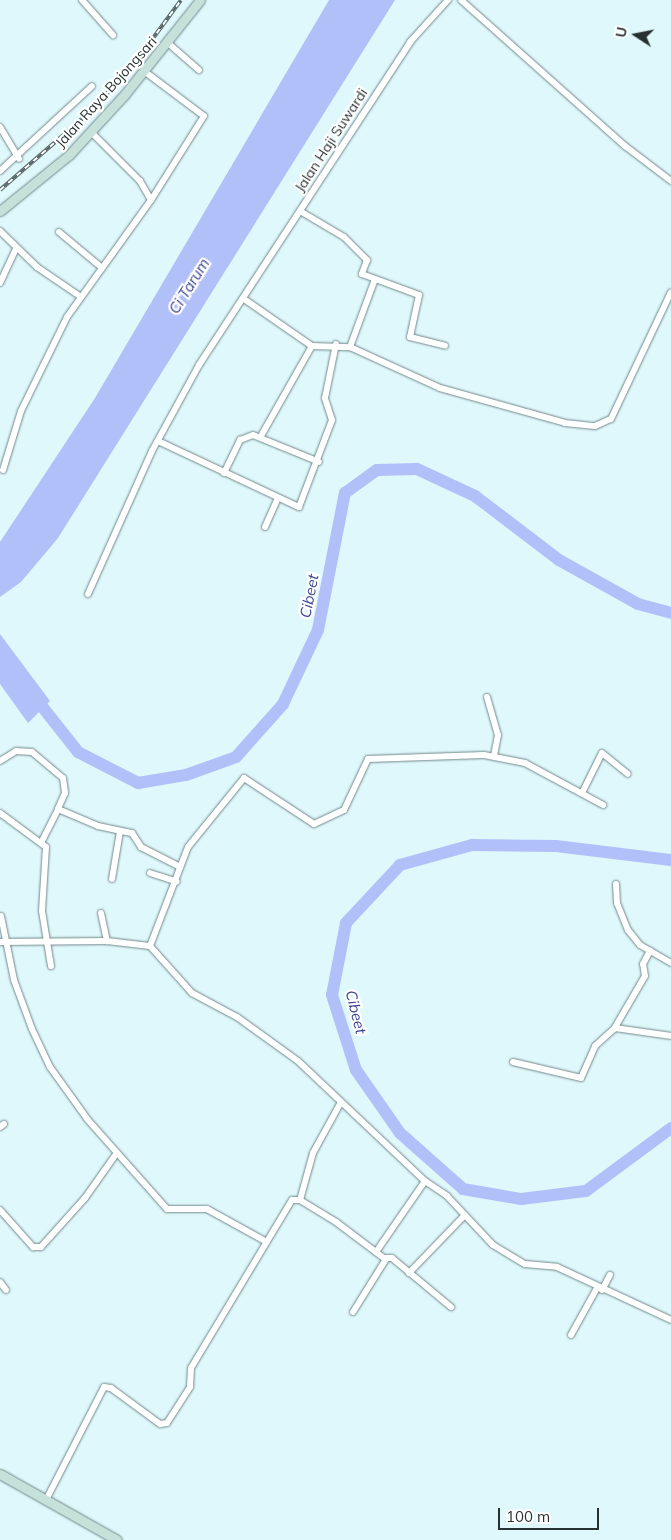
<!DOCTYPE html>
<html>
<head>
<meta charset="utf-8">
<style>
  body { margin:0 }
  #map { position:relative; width:671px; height:1540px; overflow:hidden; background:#dff8fb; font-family:Mulish,sans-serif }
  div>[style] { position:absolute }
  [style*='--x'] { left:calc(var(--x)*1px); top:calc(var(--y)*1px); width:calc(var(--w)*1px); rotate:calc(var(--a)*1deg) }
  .water>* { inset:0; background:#b2c0f9 }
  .river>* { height:12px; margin:-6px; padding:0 6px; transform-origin:6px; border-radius:6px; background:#b2c0f9 }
  .roads { filter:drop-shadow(0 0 1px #72888b) drop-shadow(0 0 1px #72888b) }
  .street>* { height:6px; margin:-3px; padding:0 3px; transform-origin:3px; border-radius:3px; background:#fff }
  .secondary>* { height:9px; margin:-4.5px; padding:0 4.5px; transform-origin:4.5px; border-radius:4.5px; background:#c5e1d9 }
  .rail>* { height:4px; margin-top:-2px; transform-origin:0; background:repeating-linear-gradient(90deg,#fff 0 5.5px,#546264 0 11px); box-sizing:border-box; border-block:1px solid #546264 }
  span { translate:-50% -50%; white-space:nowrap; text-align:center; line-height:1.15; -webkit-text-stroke:4.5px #fff; paint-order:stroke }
  .street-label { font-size:14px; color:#273132 }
  .water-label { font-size:15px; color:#384293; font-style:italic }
  .north { position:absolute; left:611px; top:10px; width:50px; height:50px; -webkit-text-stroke:4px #fff; paint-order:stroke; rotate:281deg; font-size:14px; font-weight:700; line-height:20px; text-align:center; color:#273132 }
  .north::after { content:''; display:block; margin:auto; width:18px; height:22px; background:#273132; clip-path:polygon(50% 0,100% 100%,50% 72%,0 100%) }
  .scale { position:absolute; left:498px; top:1508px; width:101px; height:22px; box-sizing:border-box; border:2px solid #273132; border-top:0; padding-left:6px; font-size:15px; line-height:18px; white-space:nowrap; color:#273132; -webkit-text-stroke:4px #fff; paint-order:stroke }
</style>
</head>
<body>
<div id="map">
  <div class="water">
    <i style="clip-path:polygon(329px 0,395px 0,58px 538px,21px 582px,0 597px,0 542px,95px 398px)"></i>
    <i style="clip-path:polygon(0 634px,50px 701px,28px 723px,0 684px)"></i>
  </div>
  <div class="river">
    <i style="--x:33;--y:695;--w:73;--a:51.7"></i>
    <i style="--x:78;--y:752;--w:68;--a:27.3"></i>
    <i style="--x:138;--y:783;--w:49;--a:-9.5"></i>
    <i style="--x:186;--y:775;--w:53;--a:-19.8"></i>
    <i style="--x:236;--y:757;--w:71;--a:-48.4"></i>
    <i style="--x:283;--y:704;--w:82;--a:-64.7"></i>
    <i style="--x:318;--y:630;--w:140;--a:-78.9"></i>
    <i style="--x:345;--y:493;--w:39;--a:-36"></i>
    <i style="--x:377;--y:470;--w:40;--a:-1.4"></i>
    <i style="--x:417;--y:469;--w:64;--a:25"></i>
    <i style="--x:475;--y:496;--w:106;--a:37.3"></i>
    <i style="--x:559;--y:560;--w:90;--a:29.1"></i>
    <i style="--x:638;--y:604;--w:34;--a:15"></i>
    <i style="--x:671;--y:860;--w:116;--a:-173.1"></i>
    <i style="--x:556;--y:846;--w:84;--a:-179.3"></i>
    <i style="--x:472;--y:845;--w:75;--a:164.5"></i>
    <i style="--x:400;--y:865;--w:79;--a:133"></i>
    <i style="--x:346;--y:923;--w:73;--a:101"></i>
    <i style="--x:332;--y:995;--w:79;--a:72.3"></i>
    <i style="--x:356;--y:1070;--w:77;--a:55.1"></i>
    <i style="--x:400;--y:1133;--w:84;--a:41.6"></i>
    <i style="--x:463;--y:1189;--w:59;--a:9.8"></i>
    <i style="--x:521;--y:1199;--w:65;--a:-7"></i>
    <i style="--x:586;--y:1191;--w:106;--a:-36.5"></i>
  </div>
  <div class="roads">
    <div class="street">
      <i style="--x:82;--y:0;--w:47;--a:48.5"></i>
      <i style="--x:461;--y:0;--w:220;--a:41.7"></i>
      <i style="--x:625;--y:146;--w:58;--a:37.3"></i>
      <i style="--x:168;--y:43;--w:41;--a:41.1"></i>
      <i style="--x:144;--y:71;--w:75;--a:36.9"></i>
      <i style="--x:204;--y:116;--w:99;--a:122.2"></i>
      <i style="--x:0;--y:127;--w:37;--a:59"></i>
      <i style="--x:0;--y:171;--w:125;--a:-42.7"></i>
      <i style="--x:300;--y:211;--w:51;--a:30.6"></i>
      <i style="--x:344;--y:237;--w:33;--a:45"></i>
      <i style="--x:367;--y:260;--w:15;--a:110"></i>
      <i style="--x:362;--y:274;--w:61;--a:20.2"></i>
      <i style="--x:419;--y:295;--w:43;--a:102.1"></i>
      <i style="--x:410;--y:337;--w:36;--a:14"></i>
      <i style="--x:0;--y:231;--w:52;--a:44.2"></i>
      <i style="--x:37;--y:267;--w:53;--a:34.3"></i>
      <i style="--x:59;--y:232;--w:55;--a:39.8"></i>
      <i style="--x:0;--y:283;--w:38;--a:-65"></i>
      <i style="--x:244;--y:299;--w:83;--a:34.7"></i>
      <i style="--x:312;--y:346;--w:38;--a:2"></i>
      <i style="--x:350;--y:347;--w:99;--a:24.5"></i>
      <i style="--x:440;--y:388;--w:130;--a:15.6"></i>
      <i style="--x:565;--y:423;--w:30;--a:6"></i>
      <i style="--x:595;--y:426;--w:17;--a:-24"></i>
      <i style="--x:611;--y:419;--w:140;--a:-64.7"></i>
      <i style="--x:350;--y:347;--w:72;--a:-69.8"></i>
      <i style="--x:261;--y:436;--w:103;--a:-60.5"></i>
      <i style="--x:158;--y:441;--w:156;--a:25.1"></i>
      <i style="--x:299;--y:507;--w:93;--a:-69.2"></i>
      <i style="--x:332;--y:420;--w:23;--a:-108"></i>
      <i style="--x:325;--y:398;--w:55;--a:-78.5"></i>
      <i style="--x:3;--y:470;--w:62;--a:-73"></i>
      <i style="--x:21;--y:411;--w:105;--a:-63.9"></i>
      <i style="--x:67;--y:317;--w:144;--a:-54.3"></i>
      <i style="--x:151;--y:200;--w:22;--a:-120"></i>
      <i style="--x:140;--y:181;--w:69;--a:-135"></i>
      <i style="--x:224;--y:473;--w:37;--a:-64"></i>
      <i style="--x:240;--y:440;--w:14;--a:-21"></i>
      <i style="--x:253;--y:435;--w:71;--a:22.2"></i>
      <i style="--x:265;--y:527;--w:32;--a:-66"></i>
      <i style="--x:88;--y:594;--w:157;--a:-65.9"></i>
      <i style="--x:152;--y:451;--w:98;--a:-61.3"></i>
      <i style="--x:199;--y:365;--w:386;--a:-56.8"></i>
      <i style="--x:410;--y:42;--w:57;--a:-47.9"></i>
      <i style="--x:487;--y:697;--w:40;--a:74"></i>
      <i style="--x:498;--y:735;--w:21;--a:101"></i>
      <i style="--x:0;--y:761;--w:19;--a:-32"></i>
      <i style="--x:16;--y:751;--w:16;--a:4"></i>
      <i style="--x:32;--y:752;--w:40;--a:40"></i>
      <i style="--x:63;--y:778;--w:15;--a:82"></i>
      <i style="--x:65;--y:793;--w:17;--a:114"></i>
      <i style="--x:58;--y:809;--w:43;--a:23"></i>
      <i style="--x:98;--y:826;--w:35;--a:12"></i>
      <i style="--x:132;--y:833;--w:17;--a:57"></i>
      <i style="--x:141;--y:847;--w:44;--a:27.1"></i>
      <i style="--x:583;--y:791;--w:42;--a:-63.4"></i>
      <i style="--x:602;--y:753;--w:33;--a:39"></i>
      <i style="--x:0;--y:813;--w:57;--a:36.5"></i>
      <i style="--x:46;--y:847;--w:64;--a:93.6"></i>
      <i style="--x:42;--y:911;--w:56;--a:80.7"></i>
      <i style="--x:42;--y:841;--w:36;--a:-63"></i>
      <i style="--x:150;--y:873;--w:28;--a:18"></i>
      <i style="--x:112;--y:879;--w:49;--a:-80.5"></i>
      <i style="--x:616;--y:884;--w:19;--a:87"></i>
      <i style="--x:617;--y:903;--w:29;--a:68"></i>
      <i style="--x:628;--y:930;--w:19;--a:51"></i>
      <i style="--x:640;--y:945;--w:36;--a:30"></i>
      <i style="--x:101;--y:913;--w:29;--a:78"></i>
      <i style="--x:1;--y:916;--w:65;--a:78.5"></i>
      <i style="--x:14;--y:980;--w:52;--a:69.8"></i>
      <i style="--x:32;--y:1029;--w:42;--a:64.7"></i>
      <i style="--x:50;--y:1067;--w:65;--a:54.4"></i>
      <i style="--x:88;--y:1120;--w:119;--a:48.4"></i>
      <i style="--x:167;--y:1209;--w:40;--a:0"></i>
      <i style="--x:207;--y:1209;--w:68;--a:28.8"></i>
      <i style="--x:0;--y:942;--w:107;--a:-0.5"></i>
      <i style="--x:107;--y:941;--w:43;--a:6.6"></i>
      <i style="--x:150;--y:946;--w:63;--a:48.2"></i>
      <i style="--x:192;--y:993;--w:51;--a:28.1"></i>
      <i style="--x:237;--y:1017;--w:75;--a:35.8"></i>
      <i style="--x:298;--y:1061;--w:175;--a:43.4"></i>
      <i style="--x:425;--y:1181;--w:27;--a:34"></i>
      <i style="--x:447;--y:1196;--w:67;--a:46.8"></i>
      <i style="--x:493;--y:1245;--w:37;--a:31"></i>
      <i style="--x:525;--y:1264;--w:32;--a:5"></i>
      <i style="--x:557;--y:1267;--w:126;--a:24.9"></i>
      <i style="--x:150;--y:946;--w:106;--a:-69"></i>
      <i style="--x:188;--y:847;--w:89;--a:-50.9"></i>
      <i style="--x:244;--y:778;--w:84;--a:33.3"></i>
      <i style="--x:314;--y:824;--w:33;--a:-25"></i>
      <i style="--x:344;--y:810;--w:56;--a:-64.8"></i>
      <i style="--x:368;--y:759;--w:116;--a:-2"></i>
      <i style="--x:484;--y:755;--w:42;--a:11"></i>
      <i style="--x:525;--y:763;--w:89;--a:28.3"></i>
      <i style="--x:615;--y:1028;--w:57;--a:8.1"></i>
      <i style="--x:513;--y:1062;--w:70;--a:13.2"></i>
      <i style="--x:581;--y:1078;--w:35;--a:-66"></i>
      <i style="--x:595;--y:1046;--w:25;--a:-42"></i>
      <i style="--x:614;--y:1029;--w:61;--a:-59.7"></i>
      <i style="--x:645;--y:976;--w:12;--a:-99"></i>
      <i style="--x:643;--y:964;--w:15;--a:-62"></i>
      <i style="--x:0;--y:1127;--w:5;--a:-37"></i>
      <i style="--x:300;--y:1200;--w:49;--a:-74.5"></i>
      <i style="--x:313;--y:1153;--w:58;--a:-61.2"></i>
      <i style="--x:0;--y:1210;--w:50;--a:48.3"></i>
      <i style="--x:33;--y:1247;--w:8;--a:0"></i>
      <i style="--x:41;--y:1247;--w:66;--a:-48.1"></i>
      <i style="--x:85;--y:1198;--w:54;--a:-54.8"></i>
      <i style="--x:376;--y:1252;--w:86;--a:-55.4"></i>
      <i style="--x:409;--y:1273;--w:79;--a:-46"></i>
      <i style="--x:0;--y:1282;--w:10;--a:53"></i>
      <i style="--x:602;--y:1290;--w:17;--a:-62"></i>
      <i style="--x:353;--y:1312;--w:62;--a:-58.1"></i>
      <i style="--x:571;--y:1335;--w:54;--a:-61"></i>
      <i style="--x:47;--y:1498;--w:125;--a:-62.8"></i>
      <i style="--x:104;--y:1387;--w:7;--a:8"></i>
      <i style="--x:111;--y:1388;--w:61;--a:36.3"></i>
      <i style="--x:160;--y:1424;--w:7;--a:-8"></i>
      <i style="--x:167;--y:1423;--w:43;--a:-57.4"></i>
      <i style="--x:190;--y:1387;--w:19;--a:-87"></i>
      <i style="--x:191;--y:1368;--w:196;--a:-59"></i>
      <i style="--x:292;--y:1200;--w:8;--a:0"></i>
      <i style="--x:300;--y:1200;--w:42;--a:31.4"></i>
      <i style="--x:336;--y:1222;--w:60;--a:36.9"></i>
      <i style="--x:384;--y:1258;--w:8;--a:0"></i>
      <i style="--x:392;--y:1258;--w:77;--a:39.7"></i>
    </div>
    <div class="secondary">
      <i style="--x:0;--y:211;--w:89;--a:-39.1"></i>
      <i style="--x:69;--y:155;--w:83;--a:-47.4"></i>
      <i style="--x:125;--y:94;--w:120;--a:-51.4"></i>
      <i style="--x:0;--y:1474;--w:134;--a:29.4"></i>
    </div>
  </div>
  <div class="rail">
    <i style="--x:0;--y:190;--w:122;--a:-41"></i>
    <i style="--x:92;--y:110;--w:67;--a:-48"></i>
    <i style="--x:137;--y:60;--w:74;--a:-53.7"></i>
  </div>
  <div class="street-label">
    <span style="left:106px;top:92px;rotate:-48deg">Jalan Raya Bojongsari</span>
    <span style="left:331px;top:140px;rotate:-57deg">Jalan Haji Suwardi</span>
  </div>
  <div class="water-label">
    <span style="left:189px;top:286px;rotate:-58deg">Ci Tarum</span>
    <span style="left:309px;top:596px;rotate:-79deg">Cibeet</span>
    <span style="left:356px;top:1012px;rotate:76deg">Cibeet</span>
  </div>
  <div class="north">U</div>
  <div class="scale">100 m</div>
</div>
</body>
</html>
